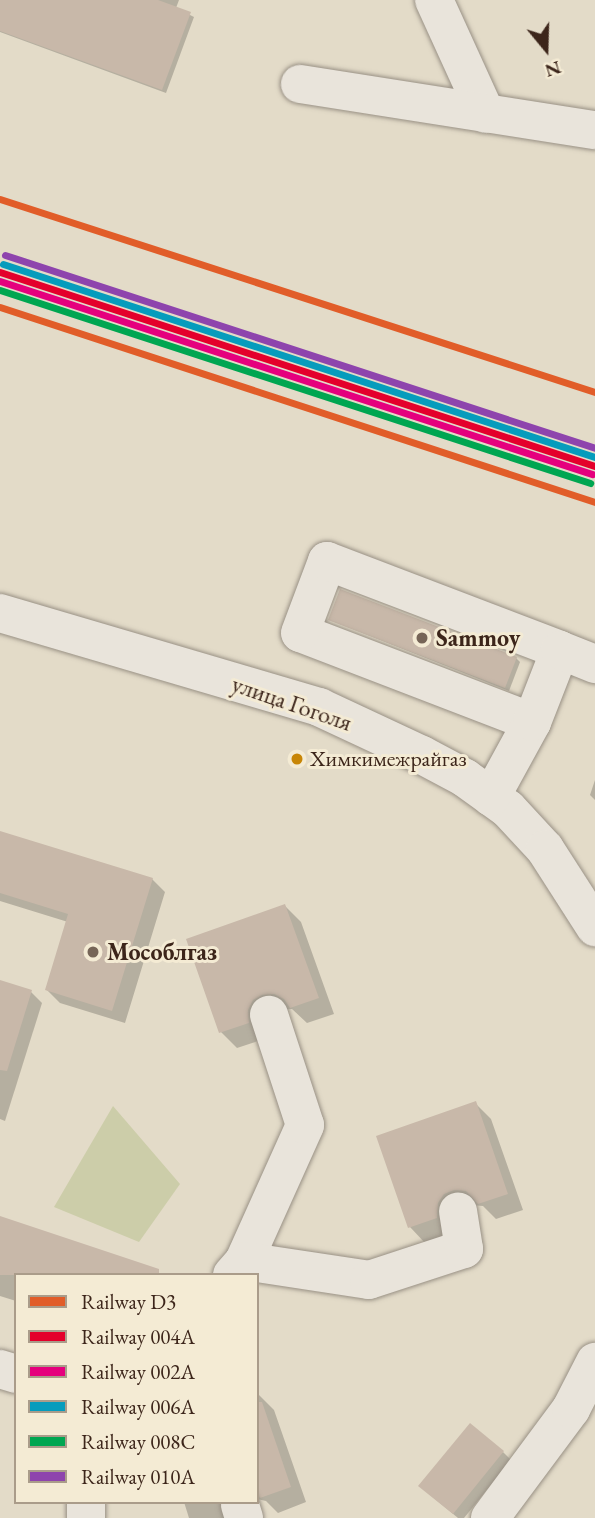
<!DOCTYPE html>
<html>
<head>
<meta charset="utf-8">
<style>
  body { margin:0 }
  #map { position:relative; width:595px; height:1518px; overflow:hidden; background:#e3dbc8; font-family:"EB Garamond",serif }
  div>[style] { position:absolute }
  [style*='--x'] { left:calc(var(--x)*1px); top:calc(var(--y)*1px); width:calc(var(--w)*1px); rotate:calc(var(--a)*1deg) }
  .green>* { inset:0; background:#cccda9 }
  .shadow>* { inset:0; background:#0003 }
  .building>* { inset:0; background:#c8b8a9 }
  .roads { filter:drop-shadow(0 0 2px #999185) drop-shadow(0 0 2px #999185) }
  .minor>* { height:38px; margin:-19px; padding:0 19px; transform-origin:19px; border-radius:19px; background:#e9e4db }
  .rail-1>* { height:7px; margin:-3.5px; padding:0 3.5px; transform-origin:3.5px; border-radius:3.5px; background:#e15d29 }
  .rail-2>* { height:7px; margin:-3.5px; padding:0 3.5px; transform-origin:3.5px; border-radius:3.5px; background:#e4002b }
  .rail-3>* { height:7px; margin:-3.5px; padding:0 3.5px; transform-origin:3.5px; border-radius:3.5px; background:#e5007d }
  .rail-4>* { height:7px; margin:-3.5px; padding:0 3.5px; transform-origin:3.5px; border-radius:3.5px; background:#069cbc }
  .rail-5>* { height:7px; margin:-3.5px; padding:0 3.5px; transform-origin:3.5px; border-radius:3.5px; background:#00a651 }
  .rail-6>* { height:7px; margin:-3.5px; padding:0 3.5px; transform-origin:3.5px; border-radius:3.5px; background:#8e44ad }
  .dots>* { width:19px; height:19px; translate:-50% -50%; box-sizing:border-box; border:4px solid #f4ebd4; border-radius:50% }
  span { translate:-50% -50%; white-space:nowrap; text-align:center; line-height:1.15; -webkit-text-stroke:6px #f4ebd4; paint-order:stroke }
  .bus-label { font-size:22px; color:#3c251a }
  .left { translate:0 -50%; text-align:left }
  .poi-label { font-size:24px; color:#3c251a; font-weight:700 }
  .street-label { font-size:24px; color:#3c251a }
  .legend { position:absolute; left:14px; top:1273px; width:245px; height:231px; box-sizing:border-box; background:#f4ebd4; border:2px solid #aa9c8a; margin:0; padding:9px 12px; list-style:none; font-size:21px; color:#3c251a }
  .legend li { display:flex; align-items:center; gap:14px; height:35px }
  .legend b { width:35px; border:2px solid #aa9c8a }
  .north { position:absolute; left:511px; top:14px; width:70px; height:70px; -webkit-text-stroke:5px #f4ebd4; paint-order:stroke; rotate:161deg; font-size:19px; font-weight:700; line-height:28px; text-align:center; color:#3c251a }
  .north::after { content:''; display:block; margin:auto; width:24px; height:32px; background:#3c251a; clip-path:polygon(50% 0,100% 100%,50% 72%,0 100%) }
</style>
</head>
<body>
<div id="map">
  <div class="green">
    <i style="clip-path:polygon(113px 1106px,180px 1184px,139px 1242px,54px 1207px)"></i>
  </div>
  <div class="shadow">
    <i style="clip-path:polygon(0 0,179px 0,176px 8px,194px 17px,166px 93px,0 32px)"></i>
    <i style="clip-path:polygon(330px 620px,516px 658px,520px 662px,509px 691px)"></i>
    <i style="clip-path:polygon(595px 780px,595px 800px,590px 795px)"></i>
    <i style="clip-path:polygon(0 833px,152px 879px,165px 892px,125px 1023px,60px 1003px,47px 990px,68px 922px,0 901px)"></i>
    <i style="clip-path:polygon(285px 906px,301px 922px,334px 1014px,307px 1023px,292px 1009px,278px 1010px,264px 1039px,237px 1048px,221px 1032px)"></i>
    <i style="clip-path:polygon(0 982px,31px 992px,42px 1003px,5px 1121px,0 1119px)"></i>
    <i style="clip-path:polygon(475px 1103px,491px 1119px,523px 1210px,496px 1219px,483px 1206px,471px 1205px,452px 1234px,425px 1243px,410px 1227px)"></i>
    <i style="clip-path:polygon(0 1218px,16px 1275px,16px 1301px,0 1296px)"></i>
    <i style="clip-path:polygon(258px 1394px,274px 1410px,306px 1502px,278px 1513px,266px 1501px,257px 1499px)"></i>
    <i style="clip-path:polygon(503px 1452px,511px 1460px,464px 1518px,458px 1518px,429px 1494px)"></i>
    <i style="clip-path:polygon(184px 1502px,245px 1502px,234px 1518px,189px 1518px)"></i>
  </div>
  <div class="building">
    <i style="clip-path:polygon(0 0,158px 0,191px 12px,162px 90px,0 31px)"></i>
    <i style="clip-path:polygon(340px 589px,517px 657px,505px 688px,328px 620px)"></i>
    <i style="clip-path:polygon(0 831px,153px 878px,112px 1011px,45px 990px,68px 914px,0 893px)"></i>
    <i style="clip-path:polygon(285px 904px,319px 998px,290px 1008px,284px 999px,274px 994px,262px 995px,253px 1000px,248px 1010px,249px 1023px,219px 1033px,186px 939px)"></i>
    <i style="clip-path:polygon(0 980px,32px 990px,7px 1071px,0 1070px)"></i>
    <i style="clip-path:polygon(476px 1101px,508px 1194px,478px 1204px,466px 1191px,454px 1190px,444px 1194px,438px 1203px,437px 1218px,408px 1228px,376px 1136px)"></i>
    <i style="clip-path:polygon(0 1216px,159px 1269px,159px 1275px,0 1275px)"></i>
    <i style="clip-path:polygon(257px 1402px,262px 1402px,291px 1487px,260px 1498px,257px 1493px)"></i>
    <i style="clip-path:polygon(470px 1423px,504px 1451px,453px 1514px,418px 1486px)"></i>
  </div>
  <div class="roads">
    <div class="minor">
      <i style="--x:434;--y:0;--w:125;--a:65.5"></i>
      <i style="--x:300;--y:84;--w:299;--a:8.9"></i>
      <i style="--x:0;--y:613;--w:333;--a:16.4"></i>
      <i style="--x:319;--y:707;--w:114;--a:25"></i>
      <i style="--x:422;--y:755;--w:49;--a:28.1"></i>
      <i style="--x:465;--y:778;--w:53;--a:35.8"></i>
      <i style="--x:508;--y:809;--w:54;--a:47.2"></i>
      <i style="--x:545;--y:849;--w:93;--a:57.3"></i>
      <i style="--x:532;--y:722;--w:248;--a:-159"></i>
      <i style="--x:300;--y:633;--w:77;--a:-69.4"></i>
      <i style="--x:327;--y:561;--w:249;--a:20.9"></i>
      <i style="--x:491;--y:797;--w:85;--a:-61.3"></i>
      <i style="--x:532;--y:722;--w:77;--a:-68.7"></i>
      <i style="--x:560;--y:650;--w:38;--a:22"></i>
      <i style="--x:244;--y:1261;--w:149;--a:-65.8"></i>
      <i style="--x:305;--y:1125;--w:116;--a:-108.1"></i>
      <i style="--x:232;--y:1275;--w:18;--a:-49"></i>
      <i style="--x:244;--y:1261;--w:126;--a:8.6"></i>
      <i style="--x:369;--y:1280;--w:100;--a:-18.1"></i>
      <i style="--x:464;--y:1249;--w:38;--a:-99"></i>
      <i style="--x:0;--y:1369;--w:17;--a:17"></i>
      <i style="--x:240;--y:1505;--w:14;--a:73"></i>
      <i style="--x:86;--y:1518;--w:16;--a:-90"></i>
      <i style="--x:490;--y:1518;--w:136;--a:-53.4"></i>
      <i style="--x:571;--y:1409;--w:53;--a:-62.9"></i>
    </div>
  </div>
  <div class="rail-1">
    <i style="--x:0;--y:199;--w:626;--a:17.97"></i>
    <i style="--x:0;--y:307;--w:626;--a:18.15"></i>
  </div>
  <div class="rail-2">
    <i style="--x:0;--y:272;--w:626;--a:18.06"></i>
  </div>
  <div class="rail-3">
    <i style="--x:0;--y:281;--w:623;--a:18.06"></i>
  </div>
  <div class="rail-4">
    <i style="--x:3;--y:264;--w:623;--a:18.06"></i>
  </div>
  <div class="rail-5">
    <i style="--x:0;--y:290;--w:621;--a:18.11"></i>
  </div>
  <div class="rail-6">
    <i style="--x:5;--y:255;--w:621;--a:18.11"></i>
  </div>
  <div class="dots">
    <i style="left:422px;top:638px;background:#766557"></i>
    <i style="left:297px;top:759px;background:#c88606"></i>
    <i style="left:93px;top:952px;background:#766557"></i>
  </div>
  <div class="bus-label">
    <span class="left" style="left:310px;top:759px">Химкимежрайгаз</span>
  </div>
  <div class="poi-label">
    <span class="left" style="left:436px;top:638px">Sammoy</span>
    <span class="left" style="left:107px;top:952px">Мособлгаз</span>
  </div>
  <div class="street-label">
    <span style="left:292px;top:703px;rotate:19deg">улица Гоголя</span>
  </div>
  <ul class="legend">
  <li><b style="height:9px;background:#e15d29"></b>Railway D3</li>
  <li><b style="height:9px;background:#e4002b"></b>Railway 004А</li>
  <li><b style="height:9px;background:#e5007d"></b>Railway 002А</li>
  <li><b style="height:9px;background:#069cbc"></b>Railway 006А</li>
  <li><b style="height:9px;background:#00a651"></b>Railway 008С</li>
  <li><b style="height:9px;background:#8e44ad"></b>Railway 010А</li>
  </ul>
  <div class="north">N</div>
</div>
</body>
</html>
